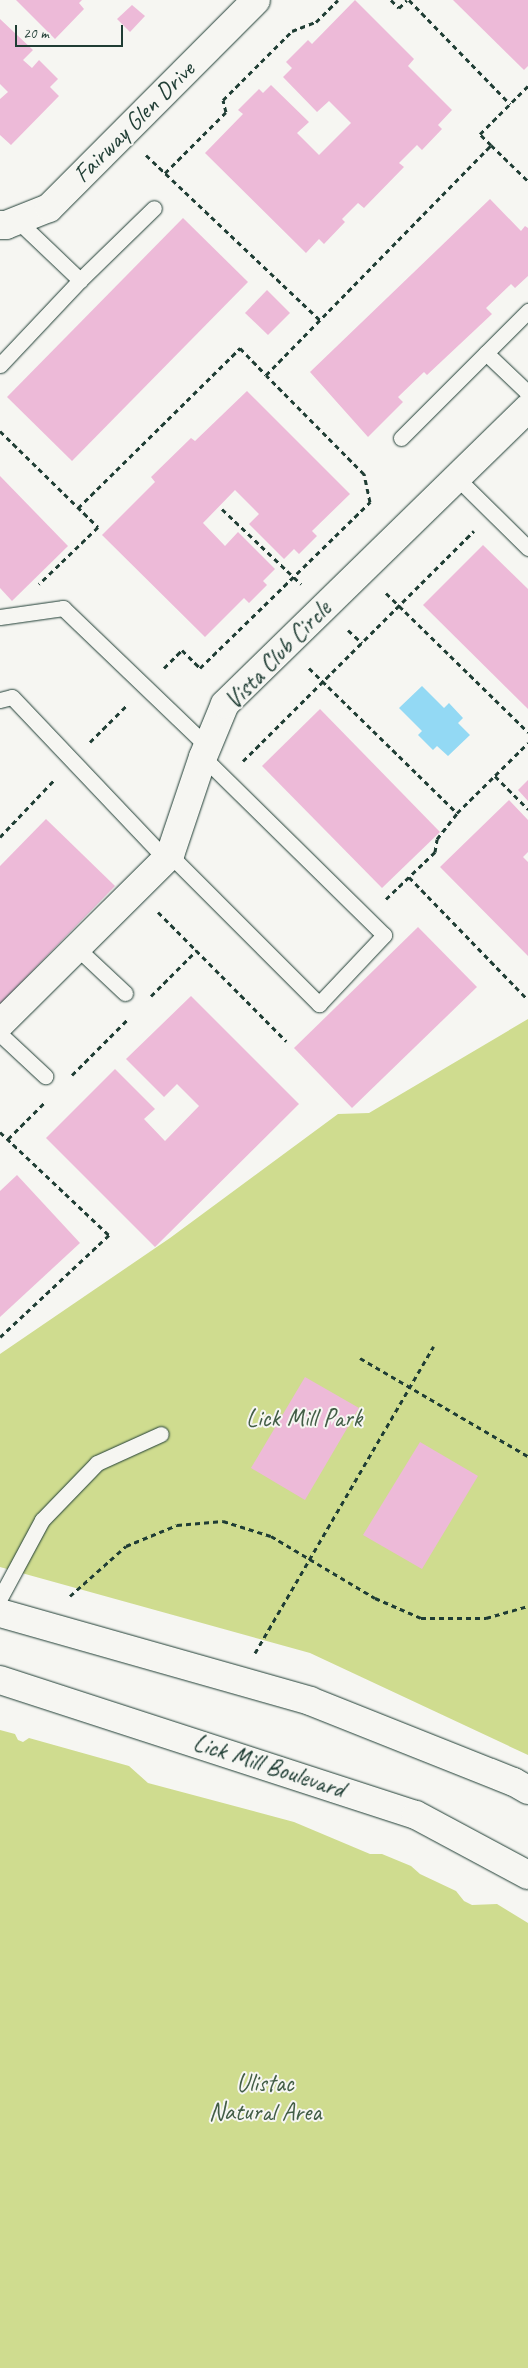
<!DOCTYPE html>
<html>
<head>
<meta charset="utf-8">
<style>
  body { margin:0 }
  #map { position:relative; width:528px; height:2368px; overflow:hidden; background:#f6f6f2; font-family:Caveat,sans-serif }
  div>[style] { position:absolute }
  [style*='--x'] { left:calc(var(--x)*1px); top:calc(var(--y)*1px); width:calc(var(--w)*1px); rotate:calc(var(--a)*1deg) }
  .green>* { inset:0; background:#cfdc8f }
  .water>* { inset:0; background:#93d9f4 }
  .building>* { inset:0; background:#edbad8 }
  .path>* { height:3px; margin-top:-1.5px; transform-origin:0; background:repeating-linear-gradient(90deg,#1f3d34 0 5px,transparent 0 9px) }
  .roads { filter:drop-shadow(0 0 1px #1f3d34) drop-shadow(0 0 1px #1f3d34) }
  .service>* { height:15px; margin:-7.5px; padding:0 7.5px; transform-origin:7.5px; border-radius:7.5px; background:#f6f6f2 }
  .minor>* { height:28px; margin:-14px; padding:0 14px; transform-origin:14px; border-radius:14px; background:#f6f6f2 }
  .secondary>* { height:28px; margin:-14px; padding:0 14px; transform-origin:14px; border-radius:14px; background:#f6f6f2 }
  span { translate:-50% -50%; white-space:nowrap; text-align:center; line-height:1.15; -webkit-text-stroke:4px #f6f6f2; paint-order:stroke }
  .street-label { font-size:25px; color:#1f3d34 }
  .park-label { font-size:25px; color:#425d46 }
  .scale { position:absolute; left:15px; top:25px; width:108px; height:22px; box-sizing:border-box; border:2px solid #1f3d34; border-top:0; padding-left:6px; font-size:15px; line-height:18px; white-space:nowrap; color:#1f3d34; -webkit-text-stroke:4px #f6f6f2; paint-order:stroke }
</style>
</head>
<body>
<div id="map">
  <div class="green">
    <i style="clip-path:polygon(528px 1019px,528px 1755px,310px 1653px,0 1567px,0 1354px,170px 1238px,338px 1114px,369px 1113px)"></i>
    <i style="clip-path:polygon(0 1730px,15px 1734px,18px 1740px,23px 1742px,29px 1738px,129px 1766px,148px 1783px,294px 1822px,370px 1854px,382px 1854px,411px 1866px,420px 1874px,456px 1891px,464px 1901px,472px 1905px,497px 1904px,528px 1923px,528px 2368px,0 2368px)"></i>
  </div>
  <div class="water">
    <i style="clip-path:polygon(422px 686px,444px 708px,449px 703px,463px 718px,458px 723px,470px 735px,448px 756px,437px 746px,433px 750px,418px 735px,422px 731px,399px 708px)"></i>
  </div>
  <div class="building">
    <i style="clip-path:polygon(16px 0,82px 0,79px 3px,84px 9px,55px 39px)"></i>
    <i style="clip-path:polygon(355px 0,414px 59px,408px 66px,452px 110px,438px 125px,442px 129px,422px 150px,417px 145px,399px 163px,404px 167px,364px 208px,358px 203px,342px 219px,345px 222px,324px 244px,319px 239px,306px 253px,205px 153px,243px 114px,238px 110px,259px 89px,263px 93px,271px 85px,309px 122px,297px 133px,319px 155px,351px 123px,329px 101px,317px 112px,283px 77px,292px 68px,286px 62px,308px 40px,312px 44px)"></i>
    <i style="clip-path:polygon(453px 0,528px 0,528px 66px,524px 70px)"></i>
    <i style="clip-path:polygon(132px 5px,145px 16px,130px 32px,117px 19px)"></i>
    <i style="clip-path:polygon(0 19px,33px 50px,23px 60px,32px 68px,39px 60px,58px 79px,50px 87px,59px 96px,11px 145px,0 135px,0 99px,8px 92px,0 84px)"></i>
    <i style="clip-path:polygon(490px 199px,521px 231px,525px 226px,528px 228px,528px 276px,515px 288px,511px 284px,486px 308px,492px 314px,427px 375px,424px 372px,398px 397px,403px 402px,368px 437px,310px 372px)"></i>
    <i style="clip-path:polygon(183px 218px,248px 282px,72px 461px,7px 397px)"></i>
    <i style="clip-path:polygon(267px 290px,290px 313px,268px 335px,245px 313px)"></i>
    <i style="clip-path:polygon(247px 391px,350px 494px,312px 531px,317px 536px,299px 554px,294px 549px,284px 559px,249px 524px,259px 514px,235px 490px,203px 523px,225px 546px,238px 532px,275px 569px,263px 581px,267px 585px,249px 603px,244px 598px,205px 637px,102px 535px,155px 482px,151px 477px,191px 438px,195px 441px)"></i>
    <i style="clip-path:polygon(0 476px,68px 546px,12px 601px,0 588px)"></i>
    <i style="clip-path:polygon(483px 545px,528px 589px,528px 709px,423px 605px)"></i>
    <i style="clip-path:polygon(320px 709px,440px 832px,382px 888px,262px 766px)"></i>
    <i style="clip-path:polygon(528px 780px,528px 801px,518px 790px)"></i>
    <i style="clip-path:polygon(509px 800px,528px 820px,528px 852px,523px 857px,528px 862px,528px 956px,440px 867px)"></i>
    <i style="clip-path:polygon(46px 819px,115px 886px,0 1004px,0 866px)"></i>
    <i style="clip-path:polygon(418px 927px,477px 987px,352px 1108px,294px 1048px)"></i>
    <i style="clip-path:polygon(191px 996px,299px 1104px,155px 1247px,46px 1138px,115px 1069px,155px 1109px,144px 1119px,165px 1141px,199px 1106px,177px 1084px,164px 1097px,126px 1059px)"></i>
    <i style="clip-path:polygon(17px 1175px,80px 1243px,0 1317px,0 1191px)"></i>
    <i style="clip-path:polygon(305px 1377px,359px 1408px,305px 1500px,251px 1468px)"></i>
    <i style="clip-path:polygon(420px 1442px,478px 1476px,422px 1569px,363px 1535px)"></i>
  </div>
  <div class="path">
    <i style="--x:391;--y:0;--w:11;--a:45"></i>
    <i style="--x:399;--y:8;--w:11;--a:-45"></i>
    <i style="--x:409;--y:0;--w:145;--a:45.8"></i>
    <i style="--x:491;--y:145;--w:52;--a:44.2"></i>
    <i style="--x:146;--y:155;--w:240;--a:43.5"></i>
    <i style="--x:165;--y:173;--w:86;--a:-45"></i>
    <i style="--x:226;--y:112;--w:12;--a:-104"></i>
    <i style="--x:223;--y:100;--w:98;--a:-45"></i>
    <i style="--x:292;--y:31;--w:26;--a:-21"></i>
    <i style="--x:316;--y:22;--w:31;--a:-45"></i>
    <i style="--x:0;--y:431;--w:137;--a:44.4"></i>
    <i style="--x:98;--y:527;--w:82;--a:136"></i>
    <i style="--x:78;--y:508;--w:228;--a:-44.6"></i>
    <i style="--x:240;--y:348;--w:37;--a:46"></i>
    <i style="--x:222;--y:509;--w:109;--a:43.5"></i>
    <i style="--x:386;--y:593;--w:199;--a:44.4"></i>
    <i style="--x:348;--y:630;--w:19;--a:43"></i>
    <i style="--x:164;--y:668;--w:25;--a:-45"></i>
    <i style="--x:182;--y:650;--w:25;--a:45"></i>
    <i style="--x:200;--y:668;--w:238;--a:-44.3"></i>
    <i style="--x:370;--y:502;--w:29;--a:-102"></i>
    <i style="--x:364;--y:474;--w:139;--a:-134.7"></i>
    <i style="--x:266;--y:375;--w:322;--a:-45.6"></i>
    <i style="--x:491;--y:145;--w:16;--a:-135"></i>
    <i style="--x:480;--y:134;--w:68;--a:-45"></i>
    <i style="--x:309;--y:668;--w:207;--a:44.4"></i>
    <i style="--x:457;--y:813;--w:100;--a:-44.6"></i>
    <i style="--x:90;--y:742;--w:51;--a:-45"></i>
    <i style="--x:243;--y:761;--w:326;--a:-44.9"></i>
    <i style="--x:495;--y:776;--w:47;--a:45"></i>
    <i style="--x:0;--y:837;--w:80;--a:-46.5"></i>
    <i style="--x:409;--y:877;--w:171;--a:45.9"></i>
    <i style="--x:386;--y:899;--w:68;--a:-43.8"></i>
    <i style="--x:435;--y:852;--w:13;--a:-81"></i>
    <i style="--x:437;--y:839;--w:33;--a:-52"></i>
    <i style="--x:158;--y:912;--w:182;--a:45.2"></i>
    <i style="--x:151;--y:996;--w:65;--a:-45"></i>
    <i style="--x:72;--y:1075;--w:78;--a:-45"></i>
    <i style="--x:0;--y:1132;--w:150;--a:43.4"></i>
    <i style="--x:109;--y:1235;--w:149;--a:136.9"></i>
    <i style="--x:8;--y:1139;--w:51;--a:-45"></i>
    <i style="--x:360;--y:1358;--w:194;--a:30.3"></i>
    <i style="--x:70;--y:1596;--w:75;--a:-41.8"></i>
    <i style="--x:126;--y:1546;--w:55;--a:-22.4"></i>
    <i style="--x:177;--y:1525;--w:46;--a:-5"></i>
    <i style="--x:223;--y:1521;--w:50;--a:17.4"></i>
    <i style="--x:271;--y:1536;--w:121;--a:30.8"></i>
    <i style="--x:375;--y:1598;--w:50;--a:23.5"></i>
    <i style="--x:421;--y:1618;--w:65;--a:0"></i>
    <i style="--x:486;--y:1618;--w:44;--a:-15.9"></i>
    <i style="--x:255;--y:1653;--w:355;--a:-59.8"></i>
  </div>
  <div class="roads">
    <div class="service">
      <i style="--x:18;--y:221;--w:86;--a:43.6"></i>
      <i style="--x:486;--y:353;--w:58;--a:43.6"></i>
      <i style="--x:0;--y:365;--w:117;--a:-46.7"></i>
      <i style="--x:80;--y:280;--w:103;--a:-44.2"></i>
      <i style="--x:401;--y:438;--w:180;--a:-45"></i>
      <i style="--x:457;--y:478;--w:100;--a:44.6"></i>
      <i style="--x:0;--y:617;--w:64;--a:-8.1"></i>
      <i style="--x:63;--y:608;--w:199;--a:43.8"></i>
      <i style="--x:0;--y:700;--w:12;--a:-14"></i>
      <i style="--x:12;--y:697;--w:224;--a:46.5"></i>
      <i style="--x:170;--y:855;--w:211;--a:45"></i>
      <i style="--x:319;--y:1004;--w:95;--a:-46.7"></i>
      <i style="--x:384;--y:935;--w:254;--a:-135.5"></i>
      <i style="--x:77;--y:948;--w:66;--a:43.2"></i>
      <i style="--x:0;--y:1034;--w:62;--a:43"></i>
      <i style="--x:0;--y:1598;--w:89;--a:-61.7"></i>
      <i style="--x:42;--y:1520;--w:79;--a:-46"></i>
      <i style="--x:97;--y:1463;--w:70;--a:-24.4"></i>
    </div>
    <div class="minor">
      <i style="--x:0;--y:225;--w:6;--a:0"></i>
      <i style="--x:6;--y:225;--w:46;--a:-21.6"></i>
      <i style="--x:49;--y:208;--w:293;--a:-45.1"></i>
      <i style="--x:0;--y:1024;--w:240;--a:-44.8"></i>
      <i style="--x:170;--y:855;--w:103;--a:-71.4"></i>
      <i style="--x:203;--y:757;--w:57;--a:-67.5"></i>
      <i style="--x:225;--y:704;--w:424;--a:-44.3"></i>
    </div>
    <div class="secondary">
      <i style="--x:0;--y:1613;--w:322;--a:15.8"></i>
      <i style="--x:310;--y:1701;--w:219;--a:21.7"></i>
      <i style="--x:514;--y:1782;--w:16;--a:30"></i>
      <i style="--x:0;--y:1680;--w:437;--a:18"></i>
      <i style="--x:416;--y:1815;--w:127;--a:28.2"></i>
    </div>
  </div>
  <div class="street-label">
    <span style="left:134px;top:122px;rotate:-45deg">Fairway Glen Drive</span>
    <span style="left:278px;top:655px;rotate:-46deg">Vista Club Circle</span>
    <span style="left:269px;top:1766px;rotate:18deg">Lick Mill Boulevard</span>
  </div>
  <div class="park-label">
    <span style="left:304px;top:1418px">Lick Mill Park</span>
    <span style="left:265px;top:2098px">Ulistac<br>Natural Area</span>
  </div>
  <div class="scale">20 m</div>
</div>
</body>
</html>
